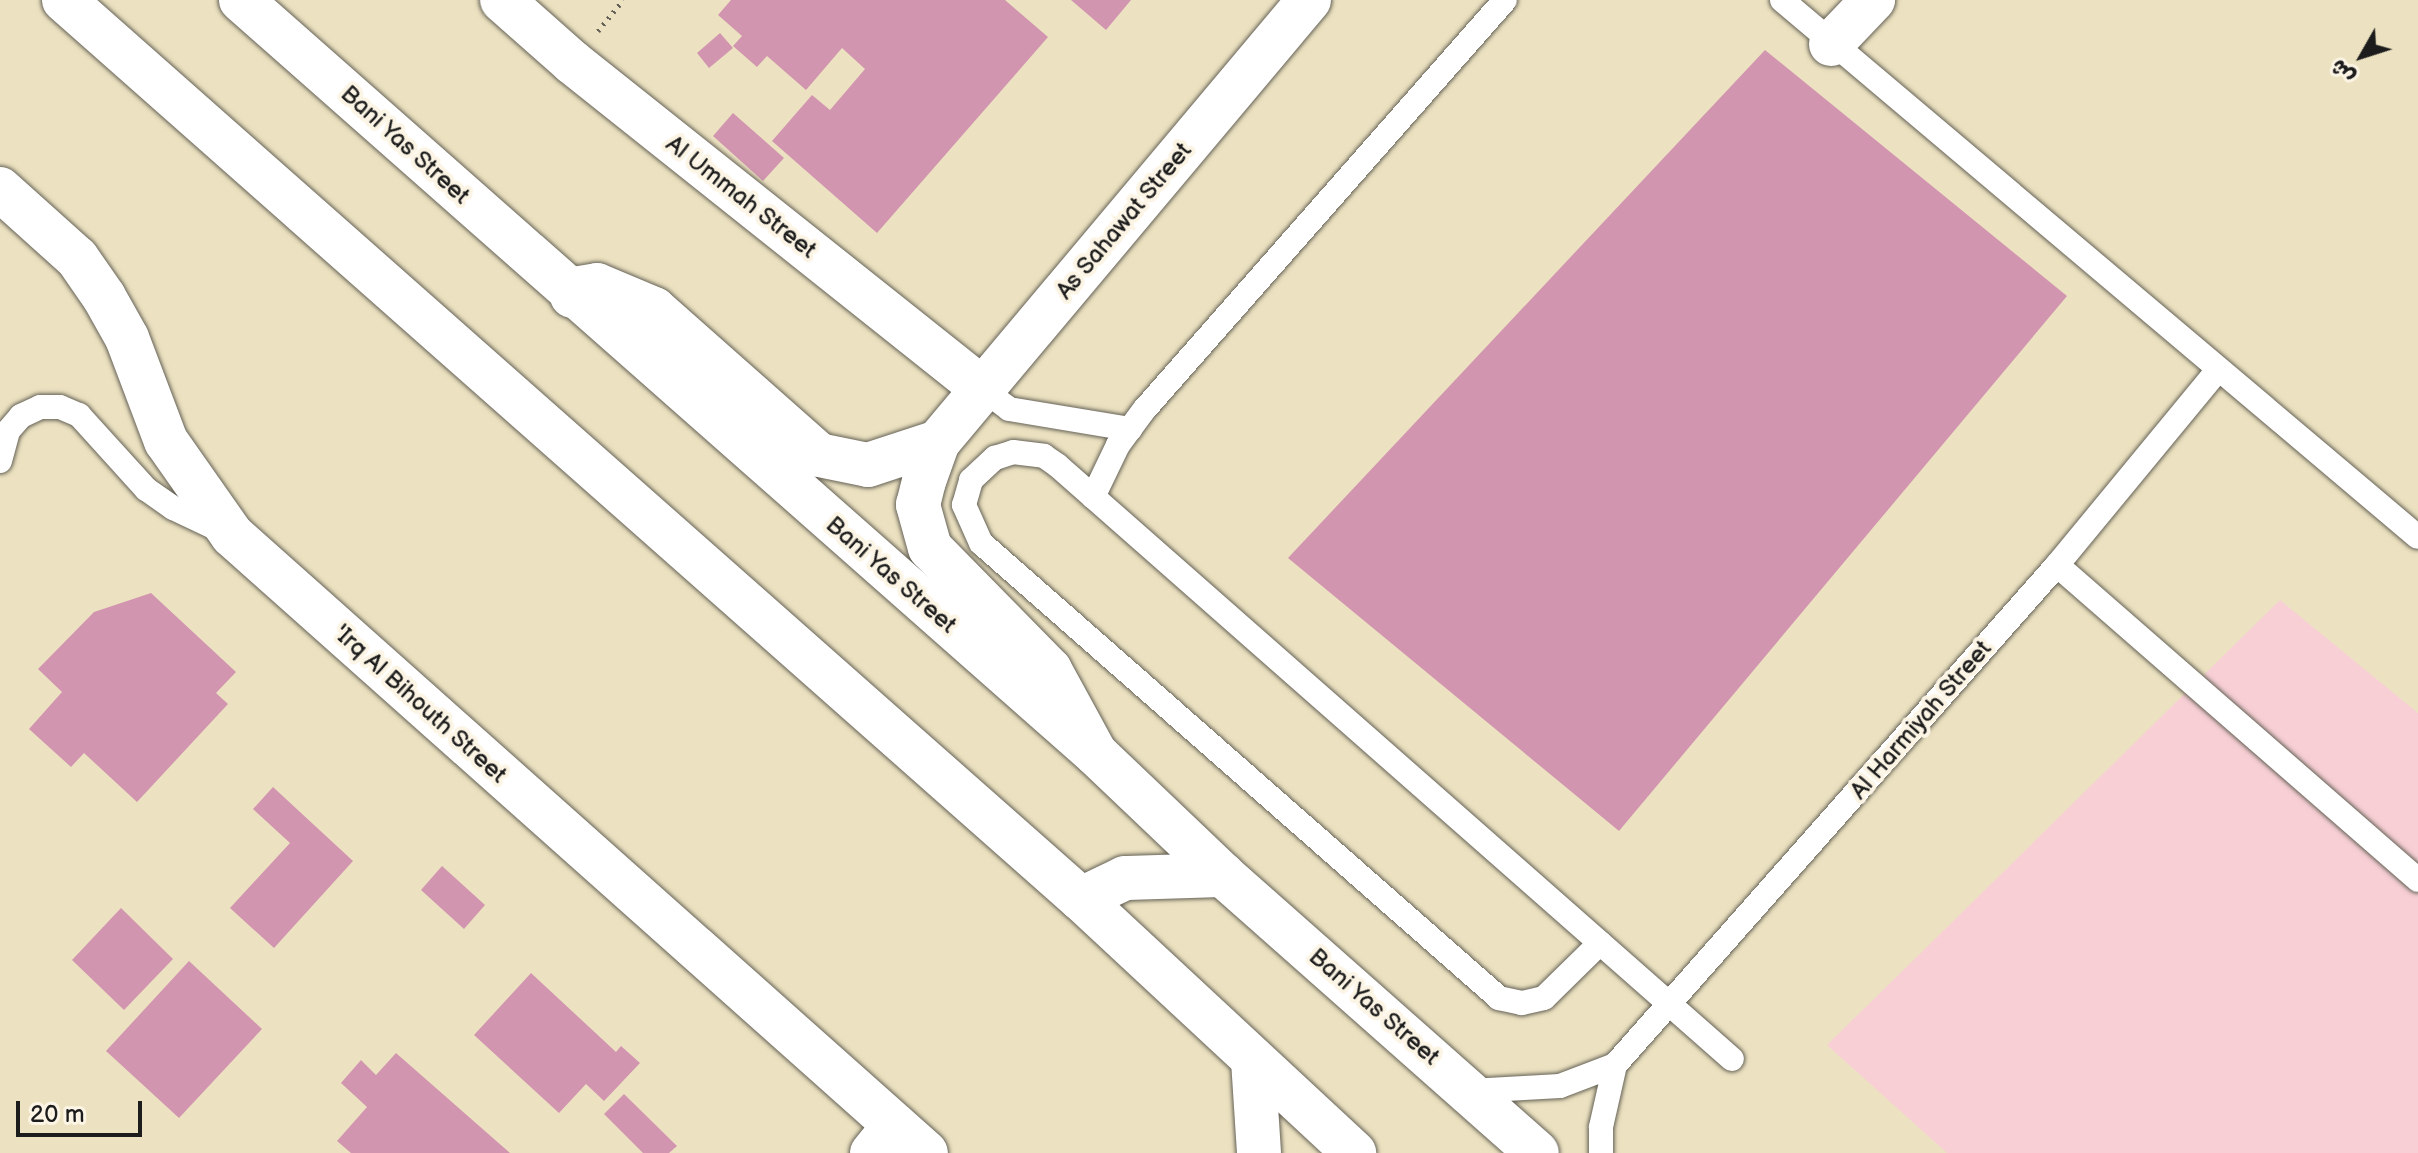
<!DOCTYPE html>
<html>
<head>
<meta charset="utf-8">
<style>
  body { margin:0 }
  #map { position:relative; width:2418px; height:1153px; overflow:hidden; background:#ece2c1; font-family:"Balsamiq Sans","Playpen Sans Arabic",sans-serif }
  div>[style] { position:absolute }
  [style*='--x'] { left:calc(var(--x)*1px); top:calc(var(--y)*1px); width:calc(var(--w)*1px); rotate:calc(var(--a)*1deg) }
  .built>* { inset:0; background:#f7cfd5 }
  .building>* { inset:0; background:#d295b0 }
  .path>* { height:5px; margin-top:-2.5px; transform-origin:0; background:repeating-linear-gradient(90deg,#656156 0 2px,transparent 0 8px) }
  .roads { filter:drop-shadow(0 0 2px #656156) drop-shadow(0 0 2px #656156) }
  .lane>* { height:24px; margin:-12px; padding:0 12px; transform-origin:12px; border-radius:12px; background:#fff }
  .street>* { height:44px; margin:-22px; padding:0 22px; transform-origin:22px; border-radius:22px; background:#fff }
  .primary>* { height:44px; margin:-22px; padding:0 22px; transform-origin:22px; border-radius:22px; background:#fff }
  span { translate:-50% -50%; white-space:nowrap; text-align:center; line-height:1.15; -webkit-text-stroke:8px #fcf5e5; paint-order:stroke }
  .street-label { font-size:24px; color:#1c1c1c }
  .north { position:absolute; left:2322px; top:16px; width:80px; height:80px; -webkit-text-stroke:6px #fcf5e5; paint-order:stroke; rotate:231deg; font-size:22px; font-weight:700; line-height:32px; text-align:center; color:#1c1c1c }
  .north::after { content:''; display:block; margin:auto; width:28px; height:36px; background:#1c1c1c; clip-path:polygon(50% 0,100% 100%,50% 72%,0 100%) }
  .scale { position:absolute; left:16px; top:1101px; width:126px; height:36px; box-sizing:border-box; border:4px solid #1c1c1c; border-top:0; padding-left:10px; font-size:24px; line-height:28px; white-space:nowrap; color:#1c1c1c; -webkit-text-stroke:6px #fcf5e5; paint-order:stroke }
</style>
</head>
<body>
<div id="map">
  <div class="built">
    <i style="clip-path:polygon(2280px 600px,2418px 713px,2418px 1153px,1947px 1153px,1827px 1045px)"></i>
  </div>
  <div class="building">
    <i style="clip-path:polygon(731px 0,1005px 0,1048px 37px,877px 233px,772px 141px,812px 95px,830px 110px,865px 69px,842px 48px,806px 90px,767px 56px,757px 67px,733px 46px,742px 36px,718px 15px)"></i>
    <i style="clip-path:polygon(1071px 0,1131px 0,1106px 30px)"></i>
    <i style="clip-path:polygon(720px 33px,733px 48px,709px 68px,697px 53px)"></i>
    <i style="clip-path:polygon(1765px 50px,2067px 296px,1619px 831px,1288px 558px)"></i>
    <i style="clip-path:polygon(733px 113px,784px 158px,763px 181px,713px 136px)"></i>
    <i style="clip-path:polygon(151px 593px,236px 672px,216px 693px,228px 704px,137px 802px,84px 753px,71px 767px,29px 729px,62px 692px,38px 669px,94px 612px)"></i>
    <i style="clip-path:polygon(273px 787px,353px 861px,274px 948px,230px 908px,290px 843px,253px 809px)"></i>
    <i style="clip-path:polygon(442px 866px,485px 905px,464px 929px,421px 890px)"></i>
    <i style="clip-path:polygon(121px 908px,173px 959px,124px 1010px,72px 960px)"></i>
    <i style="clip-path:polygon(189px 961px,262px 1029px,179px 1118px,106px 1051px)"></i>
    <i style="clip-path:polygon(531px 973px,616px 1052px,621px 1046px,640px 1063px,604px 1101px,586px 1084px,559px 1113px,474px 1035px)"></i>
    <i style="clip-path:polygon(396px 1053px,510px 1153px,351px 1153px,337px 1141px,367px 1107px,341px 1083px,361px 1060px,376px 1075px)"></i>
    <i style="clip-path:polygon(624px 1094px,677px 1146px,669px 1153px,643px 1153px,604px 1114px)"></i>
  </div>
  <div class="path">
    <i style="--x:598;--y:31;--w:40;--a:-51"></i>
  </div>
  <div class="roads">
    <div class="lane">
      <i style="--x:1782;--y:0;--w:832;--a:40.18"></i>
      <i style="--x:984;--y:390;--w:31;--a:37"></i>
      <i style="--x:1009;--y:409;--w:123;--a:9.4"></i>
      <i style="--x:0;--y:461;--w:31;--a:-75"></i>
      <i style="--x:8;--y:431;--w:20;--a:-49"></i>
      <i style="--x:21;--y:416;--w:21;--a:-25"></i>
      <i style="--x:40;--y:407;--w:20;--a:0"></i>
      <i style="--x:60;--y:407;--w:21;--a:23"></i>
      <i style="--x:79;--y:415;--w:100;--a:47.8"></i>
      <i style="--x:146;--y:489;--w:33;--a:35"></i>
      <i style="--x:173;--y:508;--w:56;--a:25.2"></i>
      <i style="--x:1093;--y:497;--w:58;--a:-64.3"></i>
      <i style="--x:1118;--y:445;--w:44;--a:-53.4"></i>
      <i style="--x:1144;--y:410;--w:546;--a:-48.64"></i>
      <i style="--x:2057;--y:565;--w:479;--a:41.1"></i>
      <i style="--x:1600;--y:943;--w:78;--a:135.5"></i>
      <i style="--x:1544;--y:998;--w:23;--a:167"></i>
      <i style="--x:1522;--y:1003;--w:24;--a:-168"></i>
      <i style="--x:1499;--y:998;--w:689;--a:-138.7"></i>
      <i style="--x:981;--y:543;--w:42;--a:-114.1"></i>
      <i style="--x:964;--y:505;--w:26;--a:-74"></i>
      <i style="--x:971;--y:480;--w:33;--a:-43"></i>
      <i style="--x:995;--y:458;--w:19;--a:-18"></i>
      <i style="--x:1013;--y:452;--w:31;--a:7"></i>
      <i style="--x:1044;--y:456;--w:16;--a:35"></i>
      <i style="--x:1057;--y:465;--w:899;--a:41.35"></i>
      <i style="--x:1470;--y:1091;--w:90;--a:-3.2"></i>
      <i style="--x:1560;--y:1086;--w:59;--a:-20.9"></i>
      <i style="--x:1615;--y:1065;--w:667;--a:-48.52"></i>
      <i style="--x:2057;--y:565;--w:253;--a:-50.5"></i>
      <i style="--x:1601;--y:1153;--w:26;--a:-90"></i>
      <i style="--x:1601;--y:1127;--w:64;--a:-77.3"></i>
    </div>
    <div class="street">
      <i style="--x:502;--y:0;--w:94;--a:41.5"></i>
      <i style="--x:572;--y:62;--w:527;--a:38.52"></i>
      <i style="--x:1831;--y:44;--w:61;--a:-46.3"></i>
      <i style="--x:0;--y:189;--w:103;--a:41.9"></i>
      <i style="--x:77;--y:258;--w:47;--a:55.3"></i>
      <i style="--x:104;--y:297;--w:47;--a:60.7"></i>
      <i style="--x:127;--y:338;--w:110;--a:69.3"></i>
      <i style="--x:166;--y:441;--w:115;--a:54.9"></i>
      <i style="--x:232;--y:535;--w:929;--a:41.68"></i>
      <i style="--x:572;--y:296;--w:11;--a:-45"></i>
      <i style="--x:580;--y:288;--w:17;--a:-10"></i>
      <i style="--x:597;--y:285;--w:62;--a:22.8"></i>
      <i style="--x:654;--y:309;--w:220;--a:41.5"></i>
      <i style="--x:819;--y:455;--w:50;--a:11.5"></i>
      <i style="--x:868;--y:465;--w:74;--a:-18.2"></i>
      <i style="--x:1093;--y:749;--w:90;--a:-118.6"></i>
      <i style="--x:1050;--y:670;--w:171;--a:-134.5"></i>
      <i style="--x:930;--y:548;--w:45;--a:-105.6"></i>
      <i style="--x:918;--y:505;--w:25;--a:-76"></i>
      <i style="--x:924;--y:481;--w:41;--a:-70.3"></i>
      <i style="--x:938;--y:442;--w:577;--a:-49.99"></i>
      <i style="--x:1253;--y:1060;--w:93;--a:86.3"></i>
      <i style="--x:872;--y:1153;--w:36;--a:-51"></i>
    </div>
    <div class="primary">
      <i style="--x:64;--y:0;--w:1357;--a:41.48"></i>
      <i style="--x:1081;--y:899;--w:373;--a:42.9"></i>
      <i style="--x:241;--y:0;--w:1140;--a:41.41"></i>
      <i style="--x:1096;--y:754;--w:175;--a:43.6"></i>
      <i style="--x:1223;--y:875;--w:419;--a:41.5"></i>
      <i style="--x:1081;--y:899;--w:49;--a:-25.5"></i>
      <i style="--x:1125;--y:878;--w:98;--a:-1.8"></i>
    </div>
  </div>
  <div class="street-label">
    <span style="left:405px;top:145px;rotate:42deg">Bani Yas Street</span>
    <span style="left:741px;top:197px;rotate:38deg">Al Ummah Street</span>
    <span style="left:1124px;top:221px;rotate:-50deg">As Sahawat Street</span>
    <span style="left:891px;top:575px;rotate:41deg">Bani Yas Street</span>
    <span style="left:420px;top:704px;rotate:42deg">'Irq Al Bihouth Street</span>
    <span style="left:1921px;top:720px;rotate:-49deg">Al Harmiyah Street</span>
    <span style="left:1374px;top:1007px;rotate:41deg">Bani Yas Street</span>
  </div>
  <div class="north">ش</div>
  <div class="scale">20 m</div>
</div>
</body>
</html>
